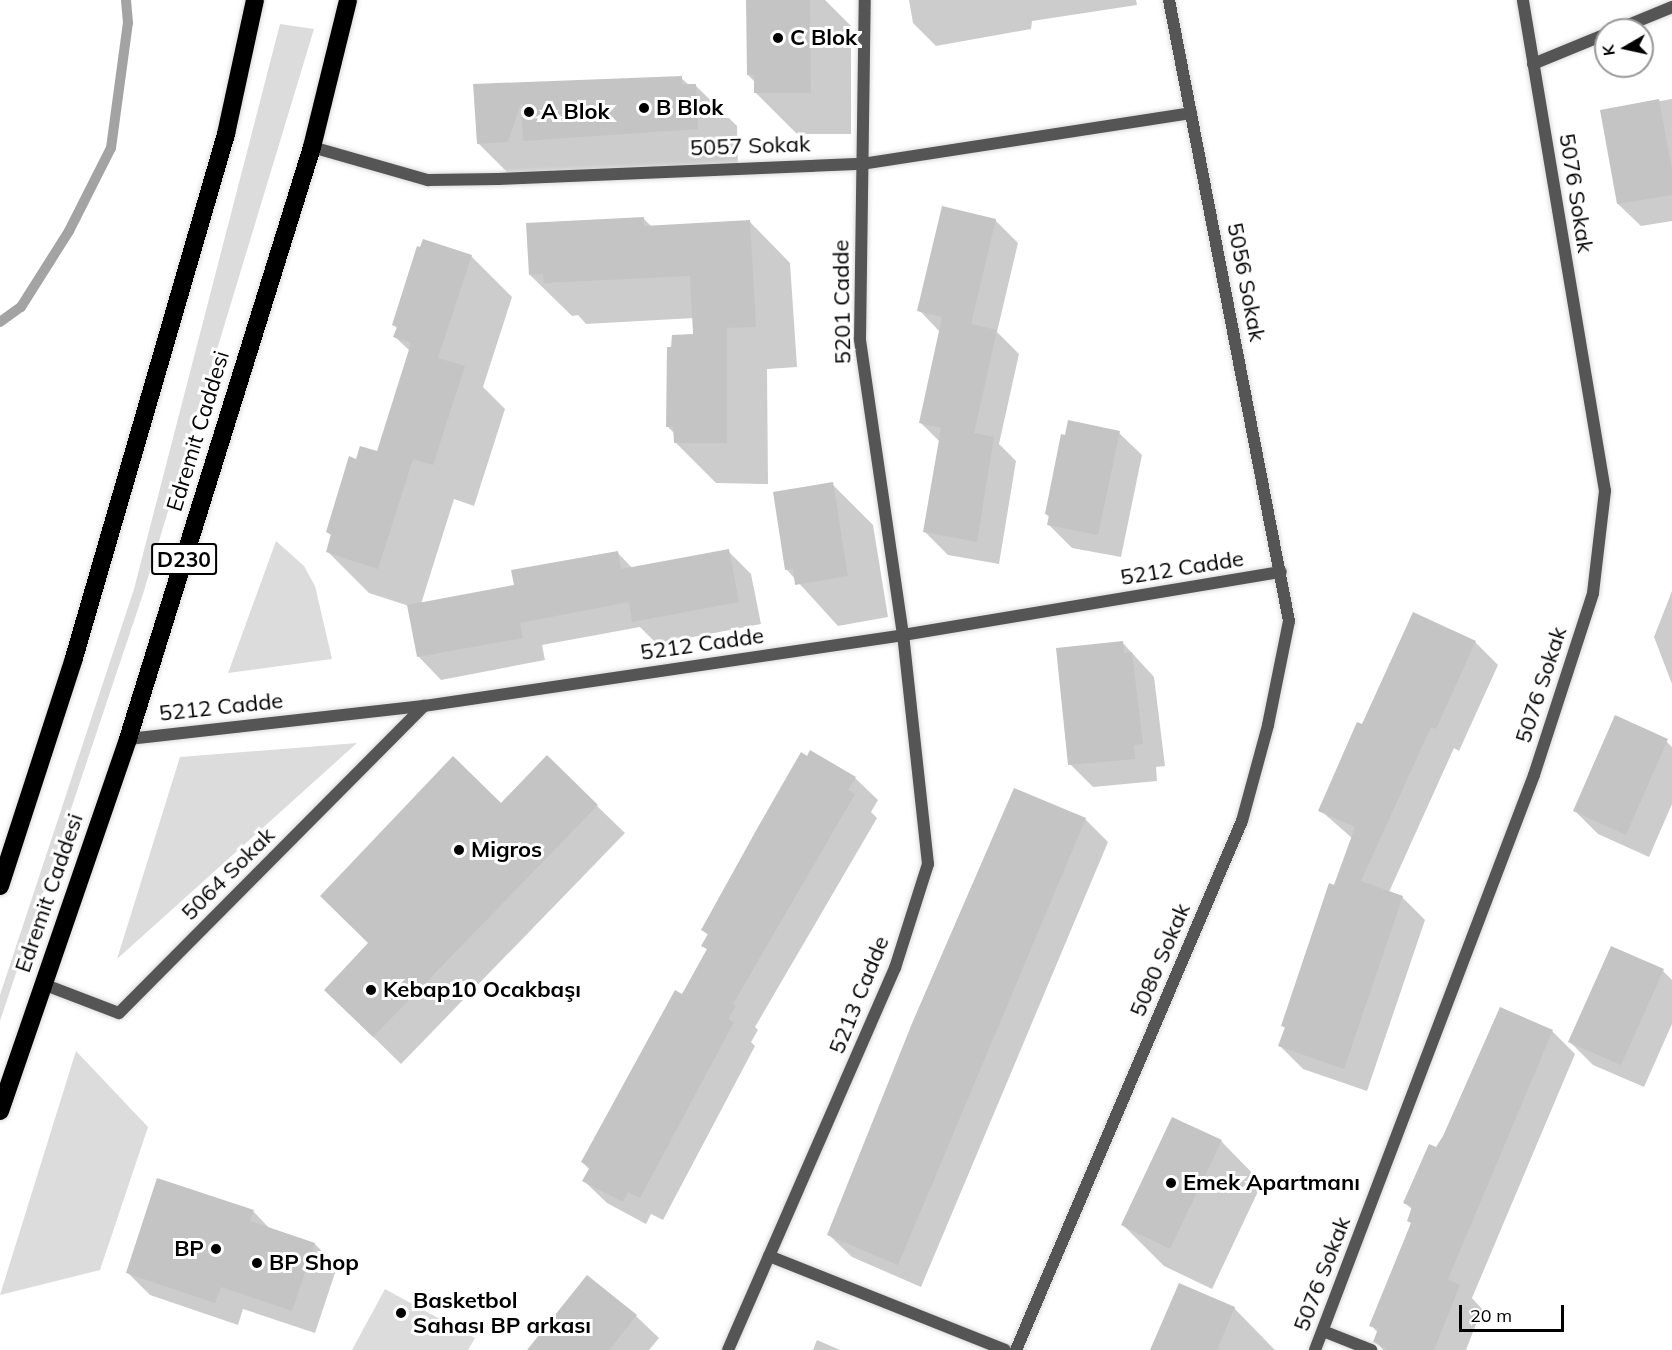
<!DOCTYPE html>
<html>
<head>
<meta charset="utf-8">
<style>
  body { margin:0 }
  #map { position:relative; width:1672px; height:1350px; overflow:hidden; background:#fff; font-family:Mulish,sans-serif }
  div>[style] { position:absolute }
  [style*='--x'] { left:calc(var(--x)*1px); top:calc(var(--y)*1px); width:calc(var(--w)*1px); rotate:calc(var(--a)*1deg) }
  .green>* { inset:0; background:#dcdcdc }
  .shadow>* { inset:0; background:#0003 }
  .stream>* { height:10px; margin:-5px; padding:0 5px; transform-origin:5px; border-radius:5px; background:#a3a3a3 }
  .building>* { inset:0; background:#c4c4c4 }
  .roads { filter:drop-shadow(0 0 2px #dbdbdb) drop-shadow(0 0 2px #dbdbdb) }
  .street>* { height:12px; margin:-6px; padding:0 6px; transform-origin:6px; border-radius:6px; background:#555 }
  .highway>* { height:18px; margin:-9px; padding:0 9px; transform-origin:9px; border-radius:9px; background:#000 }
  .dots>* { width:16px; height:16px; translate:-50% -50%; box-sizing:border-box; border:3px solid #fff; border-radius:50% }
  span { translate:-50% -50%; white-space:nowrap; text-align:center; line-height:1.15; -webkit-text-stroke:6px #fff; paint-order:stroke }
  .shield-label span { padding:2px 4px; background:#fff; border:2px solid; border-radius:4px; -webkit-text-stroke-width:0 }
  .shield-label { font-size:21px; color:#000; font-weight:700 }
  .poi-label { font-size:22px; color:#000; font-weight:700 }
  .left { translate:0 -50%; text-align:left }
  .right { translate:-100% -50%; text-align:right }
  .street-label { font-size:22px; color:#000 }
  .north { position:absolute; left:1594px; top:18px; width:60px; height:60px; box-sizing:border-box; background:#fff; border:2px solid #999; border-radius:50%; rotate:261deg; font-size:16px; font-weight:700; line-height:24px; text-align:center; color:#000 }
  .north::after { content:''; display:block; margin:auto; width:21px; height:27px; background:#000; clip-path:polygon(50% 0,100% 100%,50% 72%,0 100%) }
  .scale { position:absolute; left:1459px; top:1305px; width:105px; height:27px; box-sizing:border-box; border:3px solid #000; border-top:0; padding-left:8px; font-size:18px; line-height:21px; white-space:nowrap; color:#000; -webkit-text-stroke:4px #fff; paint-order:stroke }
</style>
</head>
<body>
<div id="map">
  <div class="green">
    <i style="clip-path:polygon(280px 24px,314px 29px,143px 594px,0 1021px,0 995px,134px 589px)"></i>
    <i style="clip-path:polygon(276px 541px,304px 566px,315px 586px,332px 659px,228px 673px)"></i>
    <i style="clip-path:polygon(357px 743px,117px 959px,180px 757px)"></i>
    <i style="clip-path:polygon(76px 1051px,148px 1127px,100px 1270px,0 1295px)"></i>
    <i style="clip-path:polygon(385px 1289px,475px 1338px,468px 1350px,352px 1350px)"></i>
  </div>
  <div class="shadow">
    <i style="clip-path:polygon(748px 0,825px 0,851px 26px,851px 134px,797px 134px,755px 92px,755px 82px,748px 75px)"></i>
    <i style="clip-path:polygon(909px 0,1136px 0,1137px 5px,1032px 21px,1031px 29px,936px 46px,913px 23px)"></i>
    <i style="clip-path:polygon(681px 78px,689px 85px,695px 85px,737px 126px,738px 170px,565px 181px,553px 169px,549px 182px,519px 184px,478px 143px,475px 85px)"></i>
    <i style="clip-path:polygon(1672px 99px,1672px 221px,1641px 226px,1618px 204px,1602px 111px)"></i>
    <i style="clip-path:polygon(643px 218px,652px 227px,749px 221px,790px 263px,797px 367px,767px 369px,768px 484px,716px 483px,675px 442px,675px 434px,668px 427px,673px 348px,695px 336px,694px 318px,586px 324px,578px 315px,572px 316px,530px 275px)"></i>
    <i style="clip-path:polygon(995px 220px,1018px 243px,997px 332px,1019px 354px,999px 444px,1016px 461px,999px 564px,948px 555px,925px 532px,940px 442px,921px 423px,940px 332px,919px 310px)"></i>
    <i style="clip-path:polygon(471px 256px,512px 297px,483px 387px,505px 409px,474px 506px,454px 499px,421px 604px,516px 586px,617px 552px,633px 569px,728px 551px,751px 574px,761px 624px,657px 644px,640px 627px,542px 645px,545px 660px,441px 680px,419px 657px,409px 606px,369px 593px,328px 552px,332px 536px,327px 532px,357px 460px,378px 453px,410px 351px,395px 337px,398px 329px,393px 324px)"></i>
    <i style="clip-path:polygon(1119px 433px,1142px 455px,1121px 557px,1072px 548px,1049px 525px,1050px 518px,1046px 514px)"></i>
    <i style="clip-path:polygon(832px 484px,873px 525px,888px 617px,838px 626px,787px 570px)"></i>
    <i style="clip-path:polygon(1672px 591px,1672px 684px,1654px 637px)"></i>
    <i style="clip-path:polygon(1122px 642px,1154px 677px,1165px 766px,1156px 767px,1157px 781px,1093px 787px,1070px 764px)"></i>
    <i style="clip-path:polygon(1475px 642px,1498px 665px,1459px 751px,1454px 748px,1389px 892px,1402px 897px,1425px 920px,1367px 1091px,1303px 1069px,1280px 1046px,1286px 1029px,1282px 1025px,1352px 838px,1320px 810px,1363px 726px)"></i>
    <i style="clip-path:polygon(1666px 741px,1672px 747px,1672px 804px,1649px 857px,1598px 834px,1575px 811px)"></i>
    <i style="clip-path:polygon(855px 778px,878px 800px,871px 812px,877px 818px,755px 1027px,758px 1030px,751px 1042px,755px 1046px,663px 1220px,651px 1214px,646px 1224px,607px 1203px,584px 1181px,590px 1170px,582px 1162px,676px 992px,683px 996px,708px 950px,703px 946px,709px 936px,703px 930px)"></i>
    <i style="clip-path:polygon(501px 805px,597px 806px,625px 833px,401px 1064px,354px 1018px)"></i>
    <i style="clip-path:polygon(1085px 819px,1108px 842px,921px 1287px,852px 1257px,829px 1235px)"></i>
    <i style="clip-path:polygon(1663px 971px,1672px 980px,1672px 1024px,1644px 1087px,1593px 1065px,1570px 1042px)"></i>
    <i style="clip-path:polygon(1552px 1031px,1575px 1054px,1472px 1298px,1482px 1309px,1466px 1350px,1383px 1350px,1375px 1341px,1378px 1333px,1371px 1325px,1412px 1224px,1413px 1210px,1405px 1203px,1436px 1149px)"></i>
    <i style="clip-path:polygon(1221px 1141px,1262px 1183px,1212px 1289px,1164px 1266px,1123px 1225px)"></i>
    <i style="clip-path:polygon(253px 1211px,271px 1230px,315px 1244px,337px 1267px,315px 1333px,243px 1309px,238px 1325px,150px 1295px,127px 1272px)"></i>
    <i style="clip-path:polygon(1179px 1285px,1234px 1308px,1275px 1350px,1152px 1350px)"></i>
    <i style="clip-path:polygon(636px 1316px,659px 1338px,649px 1350px,529px 1350px)"></i>
    <i style="clip-path:polygon(817px 1340px,840px 1350px,813px 1350px)"></i>
  </div>
  <div class="stream">
    <i style="--x:0;--y:322;--w:26;--a:-36"></i>
    <i style="--x:21;--y:307;--w:90;--a:-57.7"></i>
    <i style="--x:69;--y:231;--w:93;--a:-63.2"></i>
    <i style="--x:111;--y:148;--w:126;--a:-82.3"></i>
    <i style="--x:128;--y:23;--w:23;--a:-95"></i>
  </div>
  <div class="building">
    <i style="clip-path:polygon(746px 0,810px 0,811px 93px,754px 93px,754px 75px,747px 75px)"></i>
    <i style="clip-path:polygon(682px 76px,682px 84px,696px 84px,698px 129px,523px 141px,521px 103px,508px 142px,477px 144px,473px 84px)"></i>
    <i style="clip-path:polygon(1659px 99px,1672px 170px,1672px 195px,1617px 204px,1600px 110px)"></i>
    <i style="clip-path:polygon(942px 206px,996px 219px,971px 324px,997px 330px,974px 433px,994px 437px,977px 542px,923px 532px,941px 428px,919px 423px,942px 317px,917px 311px)"></i>
    <i style="clip-path:polygon(644px 217px,644px 226px,750px 220px,756px 327px,727px 328px,727px 443px,674px 443px,673px 427px,666px 427px,667px 347px,671px 347px,672px 335px,693px 334px,690px 276px,544px 283px,543px 274px,529px 275px,526px 223px)"></i>
    <i style="clip-path:polygon(423px 239px,472px 255px,438px 358px,465px 366px,433px 465px,413px 459px,378px 569px,326px 552px,331px 534px,326px 532px,349px 456px,356px 459px,360px 446px,377px 451px,411px 343px,393px 337px,397px 327px,392px 325px,417px 246px,420px 247px)"></i>
    <i style="clip-path:polygon(1068px 420px,1120px 431px,1098px 535px,1047px 525px,1049px 515px,1045px 514px,1061px 434px,1065px 435px)"></i>
    <i style="clip-path:polygon(833px 482px,848px 576px,795px 585px,793px 569px,785px 570px,773px 492px)"></i>
    <i style="clip-path:polygon(729px 549px,739px 602px,632px 622px,629px 602px,520px 623px,523px 638px,417px 657px,407px 605px,514px 585px,511px 570px,618px 551px,621px 569px)"></i>
    <i style="clip-path:polygon(1413px 612px,1476px 641px,1436px 729px,1431px 727px,1361px 881px,1403px 896px,1344px 1069px,1278px 1046px,1285px 1027px,1281px 1026px,1329px 883px,1334px 885px,1355px 827px,1318px 811px,1357px 722px,1362px 724px)"></i>
    <i style="clip-path:polygon(1123px 641px,1124px 653px,1132px 652px,1143px 744px,1134px 745px,1135px 759px,1068px 765px,1056px 648px)"></i>
    <i style="clip-path:polygon(1615px 715px,1668px 739px,1626px 835px,1573px 811px)"></i>
    <i style="clip-path:polygon(810px 750px,856px 777px,848px 790px,855px 794px,733px 1004px,736px 1006px,728px 1019px,734px 1022px,640px 1198px,628px 1192px,623px 1202px,582px 1181px,590px 1167px,581px 1162px,675px 990px,682px 994px,707px 949px,701px 946px,708px 934px,701px 930px,758px 827px,801px 752px,807px 756px)"></i>
    <i style="clip-path:polygon(547px 755px,598px 805px,373px 1037px,324px 990px,368px 943px,320px 896px,453px 756px,501px 803px)"></i>
    <i style="clip-path:polygon(1014px 788px,1086px 818px,898px 1265px,827px 1235px,913px 1021px)"></i>
    <i style="clip-path:polygon(1611px 946px,1664px 969px,1621px 1065px,1568px 1042px)"></i>
    <i style="clip-path:polygon(1500px 1007px,1553px 1030px,1448px 1279px,1460px 1285px,1434px 1350px,1388px 1350px,1373px 1342px,1378px 1329px,1369px 1326px,1411px 1223px,1407px 1221px,1412px 1207px,1403px 1203px,1429px 1144px,1436px 1147px,1443px 1136px)"></i>
    <i style="clip-path:polygon(1172px 1117px,1222px 1140px,1170px 1249px,1121px 1225px)"></i>
    <i style="clip-path:polygon(157px 1178px,254px 1210px,250px 1221px,315px 1243px,292px 1311px,221px 1287px,215px 1303px,126px 1273px)"></i>
    <i style="clip-path:polygon(587px 1275px,637px 1315px,609px 1350px,527px 1350px)"></i>
    <i style="clip-path:polygon(1179px 1283px,1235px 1307px,1217px 1350px,1150px 1350px)"></i>
  </div>
  <div class="roads">
    <div class="street">
      <i style="--x:1616;--y:30;--w:61;--a:-22.3"></i>
      <i style="--x:1533;--y:64;--w:79;--a:-22.3"></i>
      <i style="--x:312;--y:147;--w:121;--a:15.9"></i>
      <i style="--x:428;--y:180;--w:70;--a:-0.8"></i>
      <i style="--x:498;--y:179;--w:364;--a:-2.4"></i>
      <i style="--x:862;--y:164;--w:333;--a:-8.8"></i>
      <i style="--x:128;--y:739;--w:298;--a:-6.4"></i>
      <i style="--x:424;--y:706;--w:484;--a:-8.4"></i>
      <i style="--x:903;--y:635;--w:383;--a:-9.5"></i>
      <i style="--x:43;--y:984;--w:81;--a:20.9"></i>
      <i style="--x:119;--y:1013;--w:433;--a:-45.2"></i>
      <i style="--x:769;--y:1256;--w:254;--a:21.7"></i>
      <i style="--x:1323;--y:1331;--w:52;--a:21.6"></i>
      <i style="--x:728;--y:1350;--w:417;--a:-66.4"></i>
      <i style="--x:895;--y:968;--w:109;--a:-72.4"></i>
      <i style="--x:928;--y:864;--w:230;--a:-96.2"></i>
      <i style="--x:903;--y:635;--w:299;--a:-98.3"></i>
      <i style="--x:860;--y:339;--w:339;--a:-89.2"></i>
      <i style="--x:1016;--y:1350;--w:575;--a:-66.87"></i>
      <i style="--x:1242;--y:821;--w:99;--a:-74.8"></i>
      <i style="--x:1268;--y:725;--w:106;--a:-78.6"></i>
      <i style="--x:1289;--y:621;--w:632;--a:-100.94"></i>
      <i style="--x:1315;--y:1350;--w:615;--a:-69.15"></i>
      <i style="--x:1534;--y:775;--w:191;--a:-72"></i>
      <i style="--x:1593;--y:593;--w:103;--a:-83.3"></i>
      <i style="--x:1605;--y:491;--w:498;--a:-99.5"></i>
    </div>
    <div class="highway">
      <i style="--x:0;--y:886;--w:240;--a:-72"></i>
      <i style="--x:74;--y:658;--w:546;--a:-73.82"></i>
      <i style="--x:226;--y:134;--w:137;--a:-77.8"></i>
      <i style="--x:0;--y:1111;--w:393;--a:-71"></i>
      <i style="--x:128;--y:739;--w:620;--a:-72.73"></i>
      <i style="--x:312;--y:147;--w:151;--a:-76.2"></i>
    </div>
  </div>
  <div class="dots">
    <i style="left:778px;top:38px;background:#000"></i>
    <i style="left:644px;top:108px;background:#000"></i>
    <i style="left:529px;top:112px;background:#000"></i>
    <i style="left:459px;top:850px;background:#000"></i>
    <i style="left:371px;top:990px;background:#000"></i>
    <i style="left:1171px;top:1183px;background:#000"></i>
    <i style="left:216px;top:1249px;background:#000"></i>
    <i style="left:257px;top:1263px;background:#000"></i>
    <i style="left:401px;top:1313px;background:#000"></i>
  </div>
  <div class="shield-label">
    <span style="left:184px;top:559px">D230</span>
  </div>
  <div class="poi-label">
    <span class="left" style="left:790px;top:38px">C Blok</span>
    <span class="left" style="left:656px;top:108px">B Blok</span>
    <span class="left" style="left:541px;top:112px">A Blok</span>
    <span class="left" style="left:471px;top:850px">Migros</span>
    <span class="left" style="left:383px;top:990px">Kebap10 Ocakbaşı</span>
    <span class="left" style="left:1183px;top:1183px">Emek Apartmanı</span>
    <span class="right" style="left:204px;top:1249px">BP</span>
    <span class="left" style="left:269px;top:1263px">BP Shop</span>
    <span class="left" style="left:413px;top:1313px">Basketbol<br>Sahası BP arkası</span>
  </div>
  <div class="street-label">
    <span style="left:750px;top:146px;rotate:-2deg">5057 Sokak</span>
    <span style="left:1576px;top:193px;rotate:81deg">5076 Sokak</span>
    <span style="left:1246px;top:282px;rotate:79deg">5056 Sokak</span>
    <span style="left:842px;top:302px;rotate:-91deg">5201 Cadde</span>
    <span style="left:198px;top:431px;rotate:-73deg">Edremit Caddesi</span>
    <span style="left:1182px;top:568px;rotate:-9deg">5212 Cadde</span>
    <span style="left:702px;top:644px;rotate:-8deg">5212 Cadde</span>
    <span style="left:1541px;top:685px;rotate:-72deg">5076 Sokak</span>
    <span style="left:221px;top:707px;rotate:-6deg">5212 Cadde</span>
    <span style="left:228px;top:874px;rotate:-45deg">5064 Sokak</span>
    <span style="left:49px;top:893px;rotate:-71deg">Edremit Caddesi</span>
    <span style="left:1160px;top:960px;rotate:-67deg">5080 Sokak</span>
    <span style="left:859px;top:995px;rotate:-68deg">5213 Cadde</span>
    <span style="left:1322px;top:1274px;rotate:-69deg">5076 Sokak</span>
  </div>
  <div class="north">K</div>
  <div class="scale">20 m</div>
</div>
</body>
</html>
